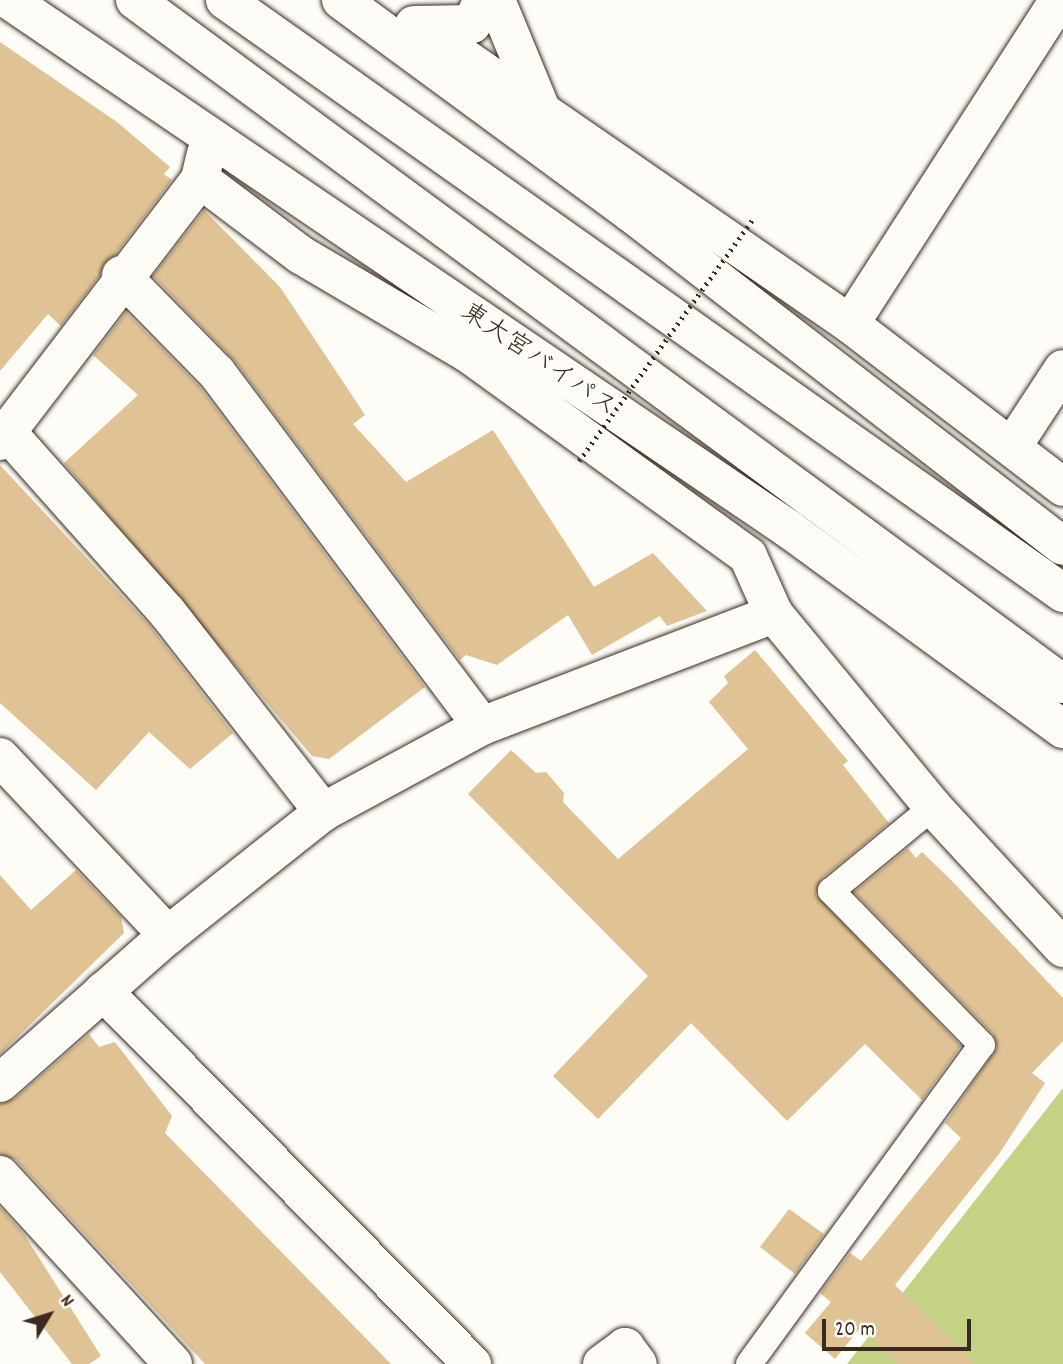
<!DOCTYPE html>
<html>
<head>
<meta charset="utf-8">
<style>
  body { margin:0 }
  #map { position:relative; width:1063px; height:1364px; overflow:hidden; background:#fdfcf7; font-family:Dekko,"Klee One",sans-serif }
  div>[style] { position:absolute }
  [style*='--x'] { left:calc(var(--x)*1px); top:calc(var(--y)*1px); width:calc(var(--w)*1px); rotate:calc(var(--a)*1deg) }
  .green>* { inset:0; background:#c5d184 }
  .building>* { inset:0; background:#e0c394 }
  .roads { filter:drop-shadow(0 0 2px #3b2a1e) drop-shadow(0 0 2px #3b2a1e) }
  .service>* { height:26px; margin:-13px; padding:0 13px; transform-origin:13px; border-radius:13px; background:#fdfcf7 }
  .minor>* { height:38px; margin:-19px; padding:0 19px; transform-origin:19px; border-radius:19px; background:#fdfcf7 }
  .trunk>* { height:38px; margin:-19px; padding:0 19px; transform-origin:19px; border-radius:19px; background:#fdfcf7 }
  .path-bridge>* { height:4.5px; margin-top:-2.25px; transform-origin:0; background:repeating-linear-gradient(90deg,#3b2a1e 0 2px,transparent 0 7px) }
  span { translate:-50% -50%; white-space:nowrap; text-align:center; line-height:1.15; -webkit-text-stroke:6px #fdfcf7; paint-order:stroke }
  .street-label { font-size:26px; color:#3b2a1e }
  .north { position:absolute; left:14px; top:1280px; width:70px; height:70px; -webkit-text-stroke:5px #fdfcf7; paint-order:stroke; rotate:52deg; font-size:19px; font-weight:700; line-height:28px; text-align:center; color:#3b2a1e }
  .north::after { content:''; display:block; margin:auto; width:24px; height:32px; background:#3b2a1e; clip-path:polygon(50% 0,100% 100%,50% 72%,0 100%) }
  .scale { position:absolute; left:822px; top:1319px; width:149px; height:32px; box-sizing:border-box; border:4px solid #3b2a1e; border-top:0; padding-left:9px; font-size:21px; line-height:24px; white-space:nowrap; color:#3b2a1e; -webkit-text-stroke:5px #fdfcf7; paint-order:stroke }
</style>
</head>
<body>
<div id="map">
  <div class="green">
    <i style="clip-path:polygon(1063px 1088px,1063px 1364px,847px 1364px)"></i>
  </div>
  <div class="building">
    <i style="clip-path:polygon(0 42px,117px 122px,170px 167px,164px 174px,172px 180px,61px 326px,48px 314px,0 371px)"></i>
    <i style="clip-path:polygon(204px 210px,280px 287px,365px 415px,353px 424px,406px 482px,493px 430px,594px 587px,653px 553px,707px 611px,667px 626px,660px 616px,592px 655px,568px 615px,497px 665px,466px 655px,460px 660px,234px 360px,153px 276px)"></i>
    <i style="clip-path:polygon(126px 312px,200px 387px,425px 687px,329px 759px,312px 756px,64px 463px,138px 395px,93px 355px)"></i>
    <i style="clip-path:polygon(0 465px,150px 626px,233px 733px,190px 769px,149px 732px,96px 790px,0 703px)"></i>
    <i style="clip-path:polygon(755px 650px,848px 761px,843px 765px,889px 823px,821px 879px,816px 895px,961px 1046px,922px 1100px,865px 1044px,787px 1121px,691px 1023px,598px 1119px,553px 1076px,648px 976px,468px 794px,511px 750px,536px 773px,546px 772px,564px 793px,563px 802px,618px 859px,748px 749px,709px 702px,728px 683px,724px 676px)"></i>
    <i style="clip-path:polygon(908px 848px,916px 858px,922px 852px,951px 880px,1063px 998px,1063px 1041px,1032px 1073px,1045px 1083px,999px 1154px,895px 1285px,974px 1364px,898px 1364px,861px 1327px,835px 1359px,805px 1333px,831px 1302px,820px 1293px,850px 1253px,861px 1261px,961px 1138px,945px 1123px,997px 1048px,993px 1034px,854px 892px)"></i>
    <i style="clip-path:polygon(76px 870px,121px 917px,124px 933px,0 1054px,0 875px,31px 910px)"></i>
    <i style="clip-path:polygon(89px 1034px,99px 1047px,115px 1042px,172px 1116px,165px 1133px,391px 1364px,205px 1364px,16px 1160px,0 1154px,0 1104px,14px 1099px)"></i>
    <i style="clip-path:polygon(0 1207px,24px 1234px,101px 1356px,89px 1364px,72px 1364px,0 1272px)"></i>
    <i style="clip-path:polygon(789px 1209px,824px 1234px,795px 1274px,760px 1247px)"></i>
  </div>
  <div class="roads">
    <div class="service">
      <i style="--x:749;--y:1364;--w:395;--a:-53.9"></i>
      <i style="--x:982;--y:1045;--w:216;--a:-134.4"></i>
      <i style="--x:831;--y:891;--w:132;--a:-39.5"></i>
    </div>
    <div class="minor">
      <i style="--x:496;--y:0;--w:116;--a:67.6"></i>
      <i style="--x:414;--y:25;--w:58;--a:-1"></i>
      <i style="--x:472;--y:24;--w:26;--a:-67"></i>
      <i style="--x:424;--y:30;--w:518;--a:34.61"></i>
      <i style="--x:850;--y:324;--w:268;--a:37.4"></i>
      <i style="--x:200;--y:179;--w:126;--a:37"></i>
      <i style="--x:301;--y:255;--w:195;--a:30.5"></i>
      <i style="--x:469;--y:354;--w:344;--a:35.9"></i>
      <i style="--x:748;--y:556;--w:64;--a:65.9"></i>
      <i style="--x:774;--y:614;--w:250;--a:50.5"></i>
      <i style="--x:933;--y:807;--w:192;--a:47.3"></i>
      <i style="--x:121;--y:275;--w:137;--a:45.6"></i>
      <i style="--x:217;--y:373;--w:441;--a:53.1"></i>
      <i style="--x:850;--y:324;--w:386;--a:-57.2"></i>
      <i style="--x:7;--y:432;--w:241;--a:48.4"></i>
      <i style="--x:167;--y:612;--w:254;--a:52"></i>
      <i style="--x:0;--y:441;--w:330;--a:-52.6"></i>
      <i style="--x:200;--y:179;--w:26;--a:-77"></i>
      <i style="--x:1012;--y:447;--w:93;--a:-56.8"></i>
      <i style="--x:0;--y:757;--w:245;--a:46.7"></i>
      <i style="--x:103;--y:991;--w:525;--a:45.31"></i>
      <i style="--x:0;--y:1083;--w:224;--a:-41.4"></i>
      <i style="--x:168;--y:935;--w:198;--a:-38.4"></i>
      <i style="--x:323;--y:812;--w:181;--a:-28.4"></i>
      <i style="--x:482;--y:726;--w:313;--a:-21"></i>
      <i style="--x:0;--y:1175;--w:256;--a:47.5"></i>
      <i style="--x:602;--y:1364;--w:29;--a:-36"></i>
      <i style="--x:625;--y:1347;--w:21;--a:53"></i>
    </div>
    <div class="trunk">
      <i style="--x:9;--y:0;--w:944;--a:34.16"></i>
      <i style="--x:790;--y:530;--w:338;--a:36.1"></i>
      <i style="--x:135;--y:0;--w:1153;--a:36.39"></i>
      <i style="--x:225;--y:0;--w:1027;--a:35.28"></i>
      <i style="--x:341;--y:0;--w:360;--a:36.3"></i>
      <i style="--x:631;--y:213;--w:545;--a:37.63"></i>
    </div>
  </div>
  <div class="path-bridge">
    <i style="--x:579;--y:461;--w:298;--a:-54.3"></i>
  </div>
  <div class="street-label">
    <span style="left:538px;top:361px;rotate:34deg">東大宮バイパス</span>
  </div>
  <div class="north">N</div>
  <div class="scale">20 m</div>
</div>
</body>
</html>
